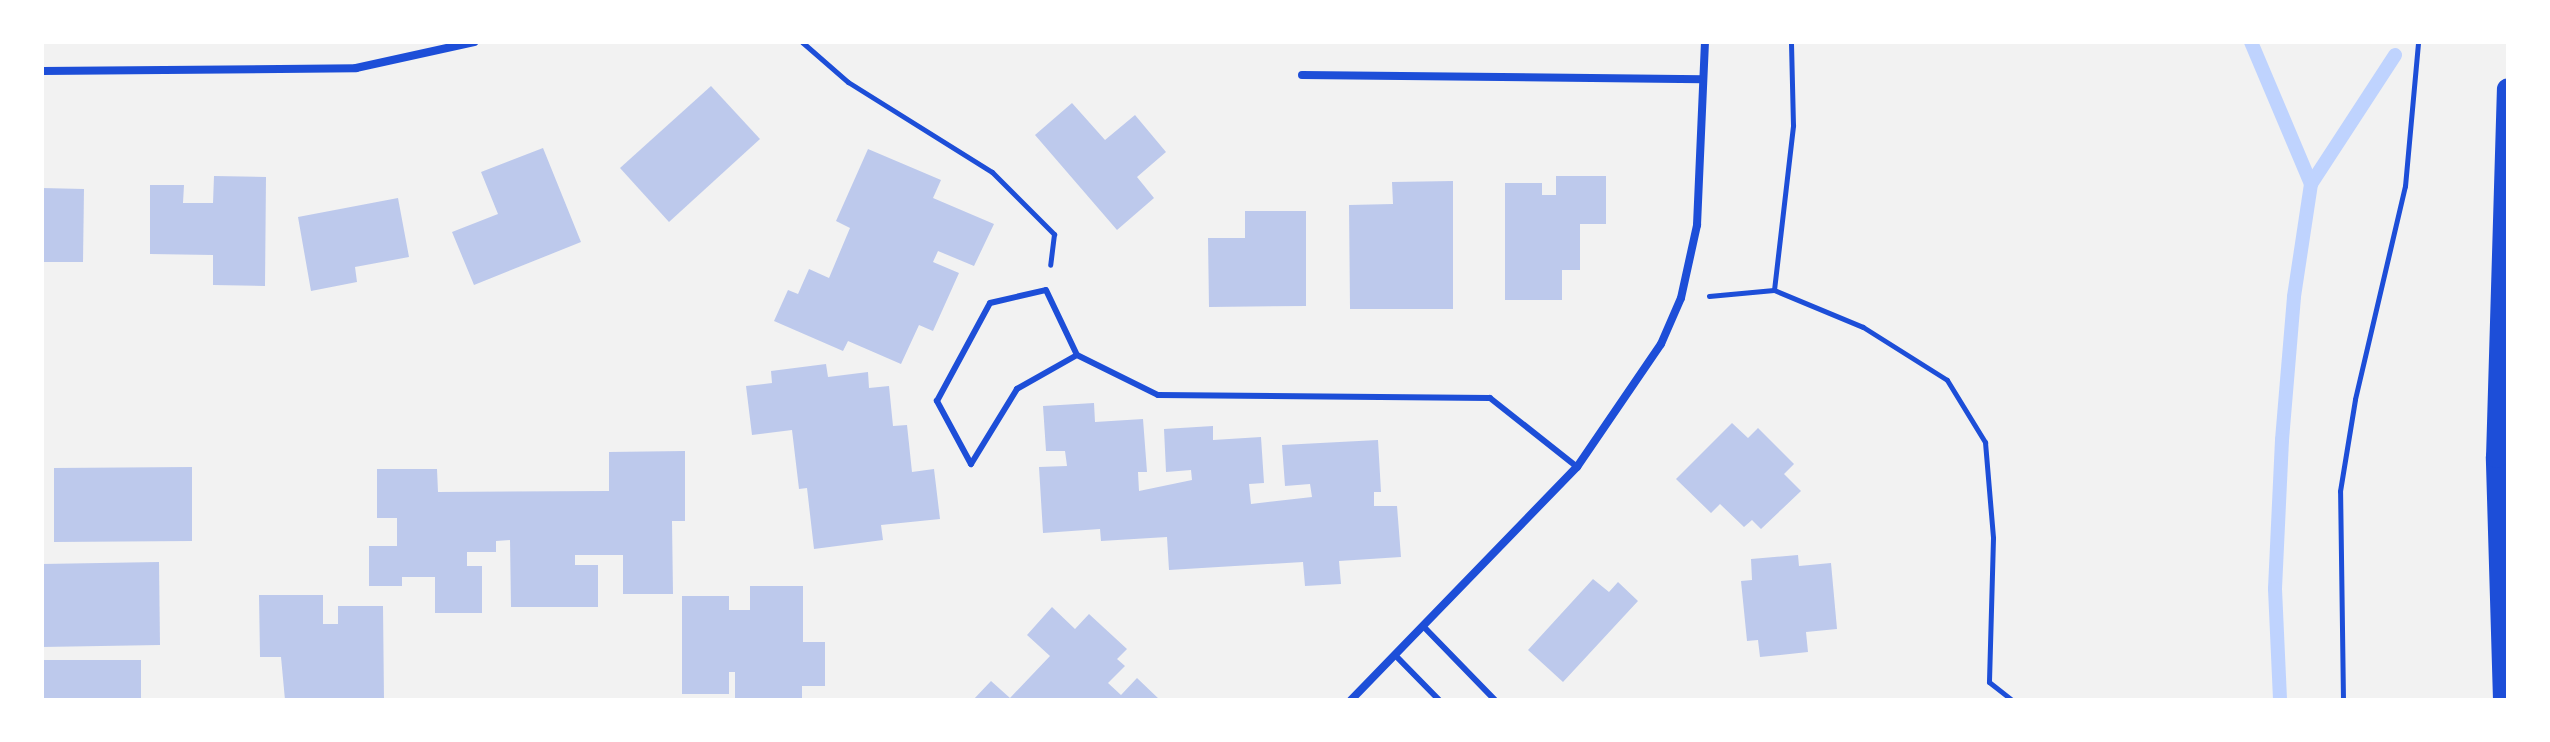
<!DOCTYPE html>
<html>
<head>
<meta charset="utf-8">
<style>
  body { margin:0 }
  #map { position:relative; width:2550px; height:742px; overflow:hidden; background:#f2f2f2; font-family:"DM Sans",sans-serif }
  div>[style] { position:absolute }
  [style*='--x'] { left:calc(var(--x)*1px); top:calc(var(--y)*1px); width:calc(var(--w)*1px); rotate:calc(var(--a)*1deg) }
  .stream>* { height:14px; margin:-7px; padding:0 7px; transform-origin:7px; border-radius:7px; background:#bfd3fe }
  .building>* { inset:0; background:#bdc9ec }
  .path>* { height:5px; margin:-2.5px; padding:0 2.5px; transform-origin:2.5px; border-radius:2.5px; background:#1d4ed8 }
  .service>* { height:6px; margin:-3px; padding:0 3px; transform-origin:3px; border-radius:3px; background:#1d4ed8 }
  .minor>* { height:8px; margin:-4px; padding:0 4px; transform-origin:4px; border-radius:4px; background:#1d4ed8 }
  .trunk>* { height:22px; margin:-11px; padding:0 11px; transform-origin:11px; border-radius:11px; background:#1d4ed8 }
  span { translate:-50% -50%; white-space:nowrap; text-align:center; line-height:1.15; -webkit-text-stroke:7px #fff; paint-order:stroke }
  .frame { position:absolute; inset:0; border:44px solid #fff; pointer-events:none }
</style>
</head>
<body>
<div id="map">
  <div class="stream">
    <i style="--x:2251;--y:42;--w:154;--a:67.1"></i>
    <i style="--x:2311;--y:184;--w:114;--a:98.6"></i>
    <i style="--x:2294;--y:297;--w:144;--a:94.8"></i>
    <i style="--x:2282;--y:440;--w:149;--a:92.7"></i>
    <i style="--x:2275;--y:589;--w:111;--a:87.4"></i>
    <i style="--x:2311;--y:184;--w:154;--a:-56.9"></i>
  </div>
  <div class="building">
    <i style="clip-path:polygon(711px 86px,760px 139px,669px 222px,620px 168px)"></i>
    <i style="clip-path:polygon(1072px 103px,1105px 140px,1135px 115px,1166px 152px,1137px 177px,1154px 198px,1117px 230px,1035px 135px)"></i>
    <i style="clip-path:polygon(543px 148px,581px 242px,474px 285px,452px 232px,498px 214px,481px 172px)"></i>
    <i style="clip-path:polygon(868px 149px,941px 180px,933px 198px,994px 224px,974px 266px,938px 251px,933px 262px,959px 273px,933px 331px,919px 325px,901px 364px,848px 341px,843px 351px,774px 321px,788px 290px,798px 294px,809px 269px,829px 278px,850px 228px,836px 221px)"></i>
    <i style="clip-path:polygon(214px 176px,266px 177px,265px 286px,213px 285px,213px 255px,150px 254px,150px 185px,184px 185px,183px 203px,213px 203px)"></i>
    <i style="clip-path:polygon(1556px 176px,1606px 176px,1606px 224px,1580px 224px,1580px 270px,1562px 270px,1562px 300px,1505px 300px,1505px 183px,1542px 183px,1542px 195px,1556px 195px)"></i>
    <i style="clip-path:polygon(1453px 181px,1453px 309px,1350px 309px,1349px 205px,1393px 204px,1392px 182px)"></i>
    <i style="clip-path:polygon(42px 188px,84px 189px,83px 262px,42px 262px)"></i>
    <i style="clip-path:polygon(398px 198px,409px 257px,355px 267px,357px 282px,311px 291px,298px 217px)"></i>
    <i style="clip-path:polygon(1245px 211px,1306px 211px,1306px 306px,1209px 307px,1208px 238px,1245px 238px)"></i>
    <i style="clip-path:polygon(826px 364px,828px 377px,868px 372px,869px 388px,889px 386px,893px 426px,907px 425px,912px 472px,934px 469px,940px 519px,881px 525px,883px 540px,814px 549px,807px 488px,799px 489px,792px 430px,752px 435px,746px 386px,772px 383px,771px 371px)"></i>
    <i style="clip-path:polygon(1094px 403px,1095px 422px,1143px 419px,1147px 472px,1138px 472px,1139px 491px,1192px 480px,1191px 470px,1166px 472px,1164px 429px,1213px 426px,1213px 440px,1261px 437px,1264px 483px,1249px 484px,1251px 504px,1312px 497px,1310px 484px,1285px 486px,1282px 445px,1378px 440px,1381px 492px,1374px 492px,1374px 506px,1397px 506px,1401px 557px,1339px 561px,1341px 584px,1305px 586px,1303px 562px,1169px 570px,1167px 537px,1101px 541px,1100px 529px,1043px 533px,1039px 467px,1067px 466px,1065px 451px,1046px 451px,1043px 406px)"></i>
    <i style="clip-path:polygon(1732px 423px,1748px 438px,1758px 428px,1794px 464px,1784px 474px,1801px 491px,1761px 529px,1752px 520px,1744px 527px,1720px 504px,1711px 513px,1676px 479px)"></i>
    <i style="clip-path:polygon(685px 451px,685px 521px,672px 521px,673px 594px,623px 594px,623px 555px,575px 555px,575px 565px,598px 565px,598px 607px,511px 607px,510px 540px,496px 541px,496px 552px,467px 552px,467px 566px,482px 566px,482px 613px,435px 613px,435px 577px,402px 577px,402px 586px,369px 586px,369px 546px,397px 546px,397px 518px,377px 518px,377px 469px,437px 469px,438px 492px,609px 491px,609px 452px)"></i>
    <i style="clip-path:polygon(192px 467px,192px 541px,54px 542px,54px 468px)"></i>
    <i style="clip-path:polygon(1798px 555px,1799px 566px,1831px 563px,1837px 629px,1806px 632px,1808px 652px,1760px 657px,1758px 640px,1747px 641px,1741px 581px,1752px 580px,1751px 559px)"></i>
    <i style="clip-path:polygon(159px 562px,160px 645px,42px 647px,42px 564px)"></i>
    <i style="clip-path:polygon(1593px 579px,1609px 592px,1618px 582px,1638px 601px,1563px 682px,1528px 650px)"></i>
    <i style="clip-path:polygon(750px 586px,803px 586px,803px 642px,825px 642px,825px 686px,802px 686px,802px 700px,735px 700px,735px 672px,729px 672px,729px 694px,682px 694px,682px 596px,729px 596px,729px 610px,750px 610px)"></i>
    <i style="clip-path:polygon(259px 595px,323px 595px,323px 624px,338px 624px,338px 606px,383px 606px,384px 700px,285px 700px,281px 657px,260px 657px)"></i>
    <i style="clip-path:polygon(1052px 607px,1075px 629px,1089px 614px,1127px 649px,1117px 659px,1125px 666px,1108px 683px,1121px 695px,1137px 678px,1160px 700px,973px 700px,991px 681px,1010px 698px,1050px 656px,1027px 635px)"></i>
    <i style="clip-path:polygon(42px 660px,141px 660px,141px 700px,42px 700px)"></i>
  </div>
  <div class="path">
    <i style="--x:802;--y:42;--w:61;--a:41"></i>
    <i style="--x:848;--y:82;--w:170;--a:32"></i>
    <i style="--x:992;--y:172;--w:88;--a:45"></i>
    <i style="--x:1054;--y:234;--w:31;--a:97"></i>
    <i style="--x:1774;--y:290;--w:166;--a:-83.4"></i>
    <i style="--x:1793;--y:125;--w:83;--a:-91.4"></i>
    <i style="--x:1709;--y:296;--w:65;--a:-5.3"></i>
    <i style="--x:1774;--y:290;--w:96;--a:22.6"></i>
    <i style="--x:1863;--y:327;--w:99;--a:32.2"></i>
    <i style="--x:1947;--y:380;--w:73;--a:58.5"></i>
    <i style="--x:1985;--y:442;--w:96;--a:85.2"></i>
    <i style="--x:1993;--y:538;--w:144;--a:91.6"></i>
    <i style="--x:1989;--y:682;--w:29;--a:38"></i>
    <i style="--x:2343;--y:700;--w:209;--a:-90.8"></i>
    <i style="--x:2340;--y:491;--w:93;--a:-80.7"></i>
    <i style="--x:2355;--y:399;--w:219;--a:-76.8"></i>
    <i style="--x:2405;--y:186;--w:145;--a:-84.8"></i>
  </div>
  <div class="service">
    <i style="--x:1077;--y:355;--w:69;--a:150.5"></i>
    <i style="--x:1017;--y:389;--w:88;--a:121.5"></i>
    <i style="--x:971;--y:464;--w:72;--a:-118.4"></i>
    <i style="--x:937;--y:401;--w:111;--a:-61.6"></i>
    <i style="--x:990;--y:303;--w:57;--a:-13.1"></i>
    <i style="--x:1046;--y:290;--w:72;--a:64.5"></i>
    <i style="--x:1077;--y:355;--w:90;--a:26.3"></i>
    <i style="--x:1158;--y:395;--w:332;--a:0.5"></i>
    <i style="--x:1490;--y:398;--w:111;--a:38.4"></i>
    <i style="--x:1423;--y:626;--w:103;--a:45.8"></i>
    <i style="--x:1395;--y:655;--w:63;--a:45.6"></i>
  </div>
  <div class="minor">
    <i style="--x:42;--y:71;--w:314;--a:-0.5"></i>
    <i style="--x:356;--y:68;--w:121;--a:-12.4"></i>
    <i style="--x:1302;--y:75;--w:401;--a:0.6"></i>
    <i style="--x:1351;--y:700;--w:325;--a:-45.9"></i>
    <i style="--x:1577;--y:467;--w:149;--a:-55.7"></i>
    <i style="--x:1661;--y:344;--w:50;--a:-66.5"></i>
    <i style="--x:1681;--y:298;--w:75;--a:-77.6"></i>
    <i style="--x:1697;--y:225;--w:183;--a:-87.5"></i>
  </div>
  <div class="trunk">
    <i style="--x:2504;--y:700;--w:243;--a:-91.7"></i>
    <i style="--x:2497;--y:457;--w:368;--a:-88.3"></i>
  </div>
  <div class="frame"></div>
</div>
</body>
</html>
